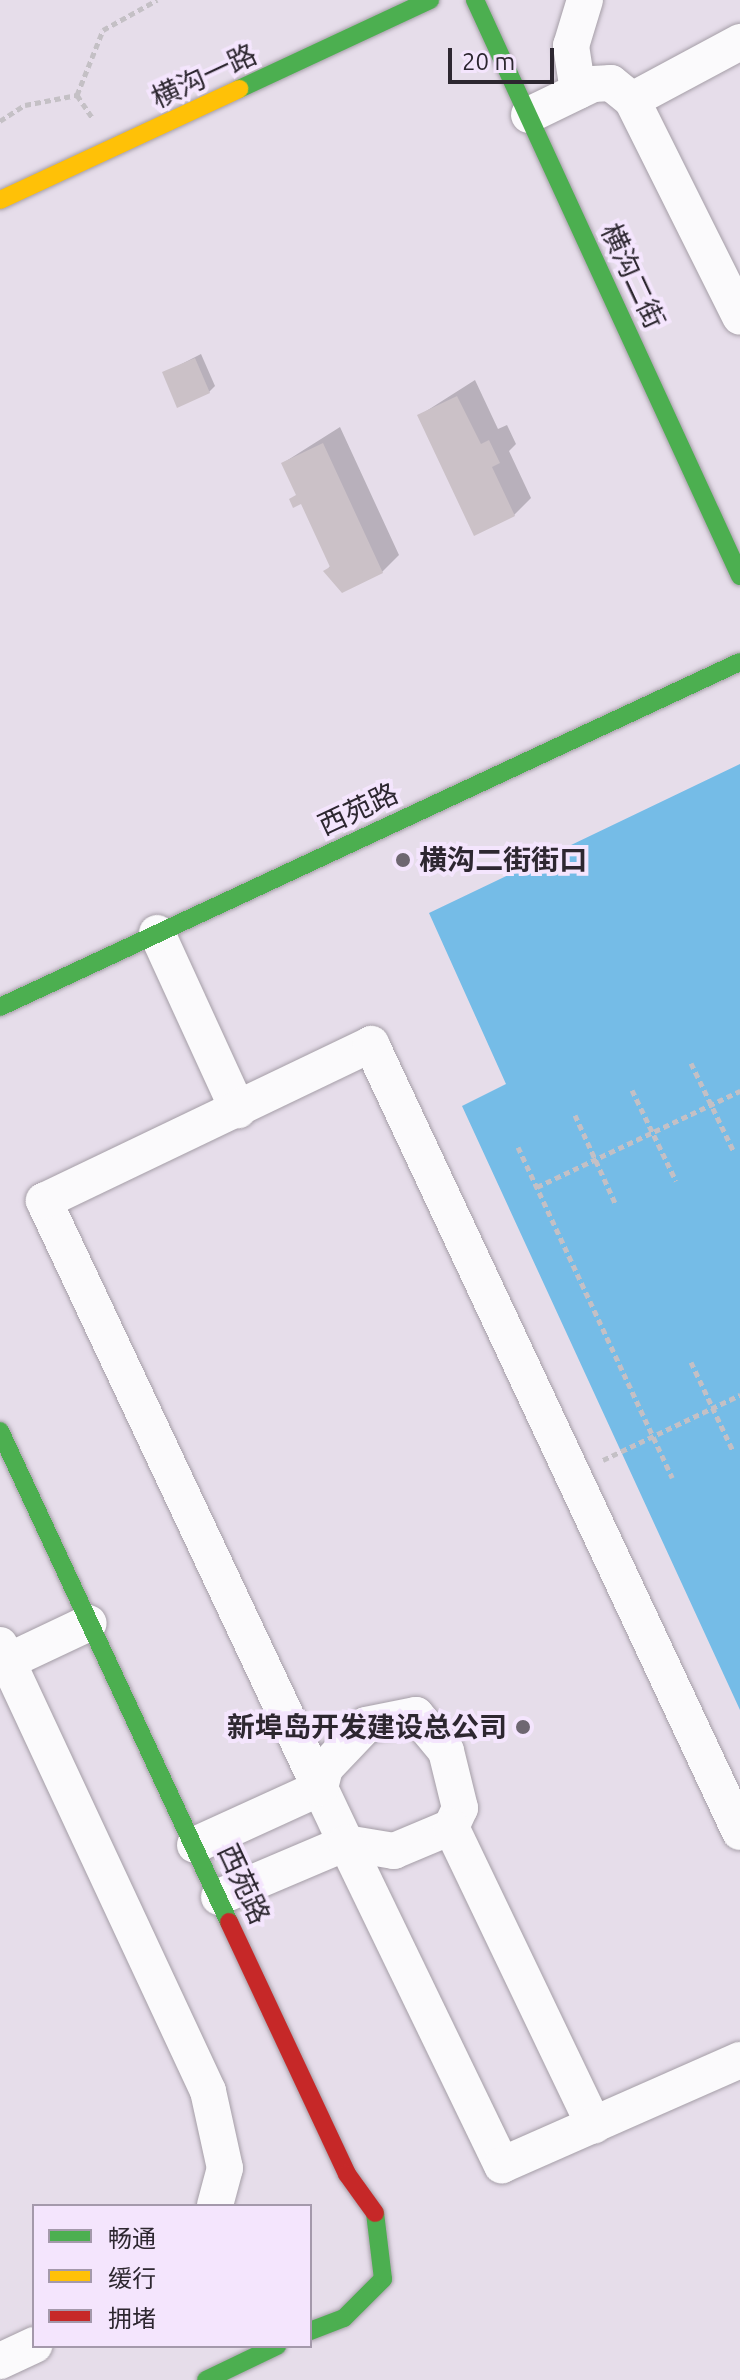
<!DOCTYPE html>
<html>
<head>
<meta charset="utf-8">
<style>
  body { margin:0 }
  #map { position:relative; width:740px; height:2380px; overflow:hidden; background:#e6ddea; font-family:Ubuntu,"Noto Sans SC",sans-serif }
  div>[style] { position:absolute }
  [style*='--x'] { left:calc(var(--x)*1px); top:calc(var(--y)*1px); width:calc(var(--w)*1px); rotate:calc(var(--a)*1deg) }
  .water>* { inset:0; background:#75bce7 }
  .shadow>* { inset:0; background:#0003 }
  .building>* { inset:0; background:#cbc1c7 }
  .path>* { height:5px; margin-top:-2.5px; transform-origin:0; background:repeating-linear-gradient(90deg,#c4c0c5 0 6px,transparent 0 10px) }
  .roads { filter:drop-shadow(0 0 2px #a59ea7) drop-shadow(0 0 2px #a59ea7) }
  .street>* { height:36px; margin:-18px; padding:0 18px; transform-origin:18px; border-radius:18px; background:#fbfafc }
  .fast>* { height:18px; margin:-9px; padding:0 9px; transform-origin:9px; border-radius:9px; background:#4caf50 }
  .slow>* { height:18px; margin:-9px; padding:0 9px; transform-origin:9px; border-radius:9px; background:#ffc107 }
  .jam>* { height:18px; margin:-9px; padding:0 9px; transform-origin:9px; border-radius:9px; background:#c62828 }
  .dots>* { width:22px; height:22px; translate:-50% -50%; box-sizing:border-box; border:4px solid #f4e5fd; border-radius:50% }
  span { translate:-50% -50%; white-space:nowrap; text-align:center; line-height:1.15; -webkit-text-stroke:8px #f4e5fd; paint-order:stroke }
  .street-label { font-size:28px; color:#2d2730 }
  .poi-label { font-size:28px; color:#2d2730; font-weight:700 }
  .left { translate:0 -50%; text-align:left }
  .right { translate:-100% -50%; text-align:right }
  .legend { position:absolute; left:32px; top:2204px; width:280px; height:144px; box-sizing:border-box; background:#f4e5fd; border:2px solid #a499ab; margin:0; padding:10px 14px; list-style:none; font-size:24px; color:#2d2730 }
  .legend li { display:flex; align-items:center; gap:16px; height:40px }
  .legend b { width:40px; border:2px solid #a499ab }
  .scale { position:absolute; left:448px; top:48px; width:106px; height:36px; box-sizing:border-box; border:4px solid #2d2730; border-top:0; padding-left:10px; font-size:24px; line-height:28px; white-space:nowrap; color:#2d2730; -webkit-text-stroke:6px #f4e5fd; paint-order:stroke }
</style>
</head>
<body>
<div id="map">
  <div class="water">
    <i style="clip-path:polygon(740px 764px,740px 1710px,462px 1106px,506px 1084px,429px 913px)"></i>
  </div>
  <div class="shadow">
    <i style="clip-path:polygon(201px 354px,215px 386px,209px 392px,164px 373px)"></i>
    <i style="clip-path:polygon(475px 380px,498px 429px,507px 425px,516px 444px,509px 451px,531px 498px,514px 515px,420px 415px)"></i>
    <i style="clip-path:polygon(340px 427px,399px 555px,382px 572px,326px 571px,331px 565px,283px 463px)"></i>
  </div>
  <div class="building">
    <i style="clip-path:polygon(195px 358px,210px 393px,177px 408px,162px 372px)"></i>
    <i style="clip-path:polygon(457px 396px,481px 444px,489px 440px,500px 463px,492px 467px,515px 516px,474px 536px,417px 415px)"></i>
    <i style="clip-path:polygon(323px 443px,383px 573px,342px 593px,323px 571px,330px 567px,301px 504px,293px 508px,289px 499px,296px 495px,281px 463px)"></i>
  </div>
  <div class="path">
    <i style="--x:77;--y:95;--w:70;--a:-68.2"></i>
    <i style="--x:103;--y:30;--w:62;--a:-29.1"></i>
    <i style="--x:0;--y:121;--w:30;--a:-33"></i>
    <i style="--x:25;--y:105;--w:53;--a:-10.9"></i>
    <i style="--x:77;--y:95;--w:27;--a:56"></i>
    <i style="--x:691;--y:1063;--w:99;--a:64.2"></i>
    <i style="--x:632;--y:1090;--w:101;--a:64.2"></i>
    <i style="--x:575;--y:1115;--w:99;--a:65.5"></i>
    <i style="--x:518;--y:1147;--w:365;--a:65"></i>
    <i style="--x:537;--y:1187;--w:225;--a:-25.3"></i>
    <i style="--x:691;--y:1362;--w:98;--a:64.7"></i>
    <i style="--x:603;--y:1460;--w:152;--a:-25.4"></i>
  </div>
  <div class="roads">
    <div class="street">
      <i style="--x:578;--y:91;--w:46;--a:-98.8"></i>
      <i style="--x:571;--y:46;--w:48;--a:-73.1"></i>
      <i style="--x:632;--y:100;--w:123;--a:-28.2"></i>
      <i style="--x:529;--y:115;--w:71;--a:-25.8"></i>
      <i style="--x:593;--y:84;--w:18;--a:-3"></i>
      <i style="--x:611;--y:83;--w:27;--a:39"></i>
      <i style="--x:632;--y:100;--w:242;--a:63.5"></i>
      <i style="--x:157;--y:933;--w:195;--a:65.4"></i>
      <i style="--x:0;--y:1645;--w:492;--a:65"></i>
      <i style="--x:208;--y:2091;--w:79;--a:77.6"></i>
      <i style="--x:225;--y:2168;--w:39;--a:105"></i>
      <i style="--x:0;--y:1665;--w:98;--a:-25.3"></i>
      <i style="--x:416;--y:1715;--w:47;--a:50.2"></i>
      <i style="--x:446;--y:1751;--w:59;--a:76.2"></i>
      <i style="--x:460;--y:1808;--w:21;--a:115"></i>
      <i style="--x:451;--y:1827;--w:62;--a:157.2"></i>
      <i style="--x:394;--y:1851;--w:49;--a:-170.5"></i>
      <i style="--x:346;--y:1843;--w:61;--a:-115.3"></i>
      <i style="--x:320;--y:1788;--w:21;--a:-76"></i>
      <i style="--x:325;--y:1768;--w:59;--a:-46.4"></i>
      <i style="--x:366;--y:1725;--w:51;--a:-11.3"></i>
      <i style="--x:451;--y:1827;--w:331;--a:64.4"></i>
      <i style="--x:195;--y:1845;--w:137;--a:-24.5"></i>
      <i style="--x:320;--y:1788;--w:649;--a:-115.18"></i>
      <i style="--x:44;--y:1201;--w:363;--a:-25.6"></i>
      <i style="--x:371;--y:1044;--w:870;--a:64.91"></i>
      <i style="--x:219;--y:1897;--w:138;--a:-23"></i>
      <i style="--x:346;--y:1843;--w:358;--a:64.2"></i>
      <i style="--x:502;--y:2165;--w:260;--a:-23.8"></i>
      <i style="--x:0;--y:2361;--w:38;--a:-25"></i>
    </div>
    <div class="fast">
      <i style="--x:475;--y:0;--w:634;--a:65.29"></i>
      <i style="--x:239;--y:89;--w:211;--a:-25"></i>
      <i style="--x:0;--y:1007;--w:816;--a:-25"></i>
      <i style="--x:0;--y:1431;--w:542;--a:65"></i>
      <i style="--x:310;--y:2331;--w:36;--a:-21"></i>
      <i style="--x:344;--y:2318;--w:55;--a:-45"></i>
      <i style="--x:383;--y:2279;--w:66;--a:-96.9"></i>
      <i style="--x:206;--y:2380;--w:79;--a:-25.6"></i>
    </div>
    <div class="slow">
      <i style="--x:0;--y:200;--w:264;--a:-24.9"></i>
    </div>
    <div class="jam">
      <i style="--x:229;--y:1922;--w:278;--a:64.9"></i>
      <i style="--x:347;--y:2174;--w:48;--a:54.3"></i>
    </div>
  </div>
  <div class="dots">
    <i style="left:403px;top:860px;background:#6e6771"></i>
    <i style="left:523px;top:1727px;background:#6e6771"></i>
  </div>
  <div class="street-label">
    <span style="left:204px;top:76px;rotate:-25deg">横沟一路</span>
    <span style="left:633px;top:276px;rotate:65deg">横沟二街</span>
    <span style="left:358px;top:809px;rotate:-25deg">西苑路</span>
    <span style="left:244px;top:1884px;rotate:65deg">西苑路</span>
  </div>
  <div class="poi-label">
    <span class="left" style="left:419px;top:860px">横沟二街街口</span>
    <span class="right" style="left:507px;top:1727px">新埠岛开发建设总公司</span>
  </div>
  <ul class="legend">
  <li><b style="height:10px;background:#4caf50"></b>畅通</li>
  <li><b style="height:10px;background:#ffc107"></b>缓行</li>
  <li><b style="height:10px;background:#c62828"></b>拥堵</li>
  </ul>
  <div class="scale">20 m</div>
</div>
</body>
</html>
